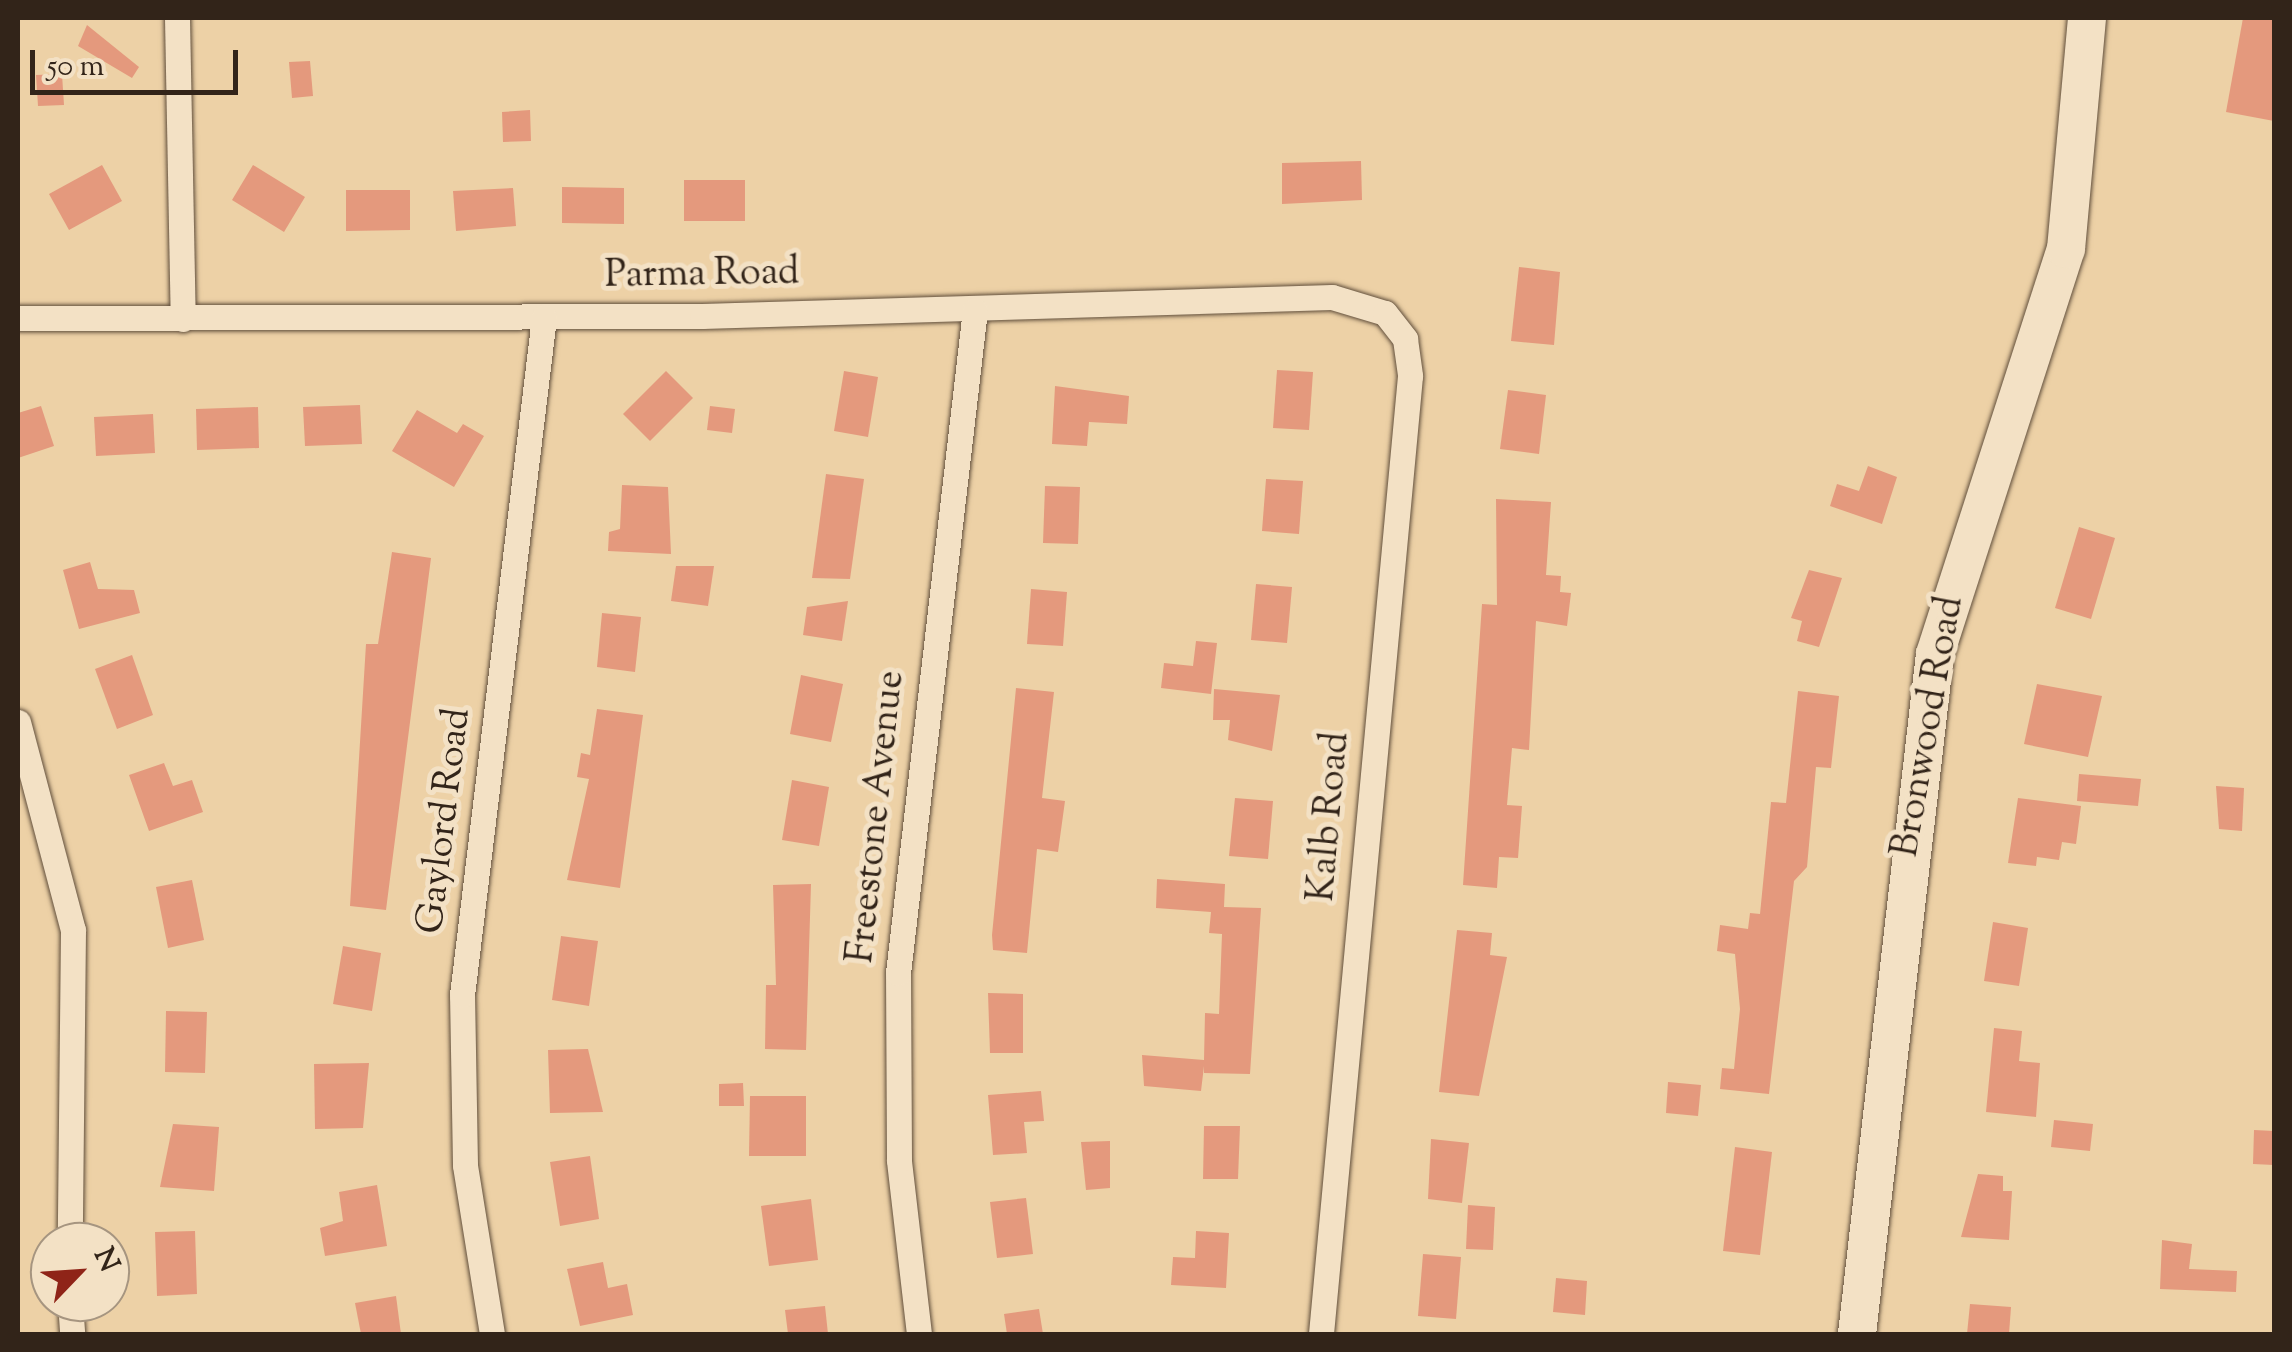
<!DOCTYPE html>
<html>
<head>
<meta charset="utf-8">
<style>
  body { margin:0 }
  #map { position:relative; width:2292px; height:1352px; overflow:hidden; background:#edd1a6; font-family:"Sorts Mill Goudy",serif }
  div>[style] { position:absolute }
  [style*='--x'] { left:calc(var(--x)*1px); top:calc(var(--y)*1px); width:calc(var(--w)*1px); rotate:calc(var(--a)*1deg) }
  .building>* { inset:0; background:#e4997d }
  .roads { filter:drop-shadow(0 0 2px #614f3c) drop-shadow(0 0 2px #614f3c) }
  .street>* { height:25px; margin:-12.5px; padding:0 12.5px; transform-origin:12.5px; border-radius:12.5px; background:#f3e1c5 }
  .secondary>* { height:38px; margin:-19px; padding:0 19px; transform-origin:19px; border-radius:19px; background:#f3e1c5 }
  span { translate:-50% -50%; white-space:nowrap; text-align:center; line-height:1.15; -webkit-text-stroke:10px #f3e1c5; paint-order:stroke }
  .street-label { font-size:38px; color:#322419 }
  .frame { position:absolute; inset:0; border:20px solid #322419; pointer-events:none }
  .north { position:absolute; left:30px; top:1222px; width:100px; height:100px; box-sizing:border-box; background:#f3e1c5; border:2px solid #a69580; border-radius:50%; rotate:65deg; font-size:28px; font-weight:700; line-height:40px; text-align:center; color:#322419 }
  .north::after { content:''; display:block; margin:auto; width:35px; height:45px; background:#8f2418; clip-path:polygon(50% 0,100% 100%,50% 72%,0 100%) }
  .scale { position:absolute; left:30px; top:50px; width:208px; height:45px; box-sizing:border-box; border:5px solid #322419; border-top:0; padding-left:12px; font-size:30px; line-height:35px; white-space:nowrap; color:#322419; -webkit-text-stroke:8px #f3e1c5; paint-order:stroke }
</style>
</head>
<body>
<div id="map">
  <div class="building">
    <i style="clip-path:polygon(2243px 18px,2274px 18px,2274px 121px,2226px 112px)"></i>
    <i style="clip-path:polygon(87px 25px,139px 67px,132px 78px,78px 46px)"></i>
    <i style="clip-path:polygon(310px 61px,313px 96px,292px 98px,289px 62px)"></i>
    <i style="clip-path:polygon(62px 74px,64px 105px,38px 106px,36px 75px)"></i>
    <i style="clip-path:polygon(530px 110px,531px 141px,503px 142px,502px 112px)"></i>
    <i style="clip-path:polygon(1361px 161px,1362px 200px,1282px 204px,1282px 163px)"></i>
    <i style="clip-path:polygon(102px 165px,122px 201px,69px 230px,49px 194px)"></i>
    <i style="clip-path:polygon(253px 165px,305px 197px,284px 232px,232px 200px)"></i>
    <i style="clip-path:polygon(684px 180px,745px 180px,745px 221px,684px 221px)"></i>
    <i style="clip-path:polygon(562px 187px,624px 188px,624px 224px,562px 223px)"></i>
    <i style="clip-path:polygon(513px 188px,516px 226px,456px 231px,453px 191px)"></i>
    <i style="clip-path:polygon(346px 190px,410px 190px,410px 230px,346px 231px)"></i>
    <i style="clip-path:polygon(1519px 267px,1560px 272px,1554px 345px,1511px 341px)"></i>
    <i style="clip-path:polygon(1277px 370px,1313px 372px,1309px 430px,1273px 428px)"></i>
    <i style="clip-path:polygon(666px 371px,693px 398px,650px 441px,623px 414px)"></i>
    <i style="clip-path:polygon(844px 371px,878px 377px,868px 437px,834px 431px)"></i>
    <i style="clip-path:polygon(1055px 386px,1129px 396px,1127px 424px,1089px 422px,1087px 446px,1052px 444px)"></i>
    <i style="clip-path:polygon(1508px 390px,1546px 395px,1539px 454px,1500px 449px)"></i>
    <i style="clip-path:polygon(360px 405px,362px 444px,305px 446px,303px 407px)"></i>
    <i style="clip-path:polygon(41px 406px,54px 446px,18px 458px,18px 413px)"></i>
    <i style="clip-path:polygon(710px 406px,735px 409px,732px 433px,707px 430px)"></i>
    <i style="clip-path:polygon(258px 407px,259px 448px,197px 450px,196px 409px)"></i>
    <i style="clip-path:polygon(417px 410px,457px 433px,463px 424px,484px 436px,454px 487px,392px 451px)"></i>
    <i style="clip-path:polygon(153px 414px,155px 453px,96px 456px,94px 417px)"></i>
    <i style="clip-path:polygon(1868px 466px,1897px 477px,1882px 524px,1830px 506px,1837px 484px,1859px 491px)"></i>
    <i style="clip-path:polygon(826px 474px,864px 479px,850px 579px,812px 578px)"></i>
    <i style="clip-path:polygon(1266px 479px,1303px 481px,1299px 534px,1262px 531px)"></i>
    <i style="clip-path:polygon(622px 485px,668px 487px,671px 554px,608px 551px,609px 532px,620px 529px)"></i>
    <i style="clip-path:polygon(1045px 486px,1080px 487px,1078px 544px,1043px 543px)"></i>
    <i style="clip-path:polygon(1496px 499px,1551px 502px,1546px 575px,1561px 576px,1560px 592px,1571px 593px,1567px 626px,1536px 621px,1529px 750px,1512px 748px,1507px 805px,1522px 806px,1518px 858px,1499px 857px,1497px 888px,1463px 885px,1482px 604px,1497px 605px)"></i>
    <i style="clip-path:polygon(2079px 527px,2115px 538px,2091px 619px,2055px 608px)"></i>
    <i style="clip-path:polygon(392px 552px,431px 558px,386px 910px,350px 906px,366px 644px,378px 644px)"></i>
    <i style="clip-path:polygon(90px 562px,98px 589px,134px 590px,140px 613px,79px 629px,63px 570px)"></i>
    <i style="clip-path:polygon(676px 566px,714px 566px,708px 606px,671px 601px)"></i>
    <i style="clip-path:polygon(1809px 570px,1842px 578px,1819px 647px,1797px 641px,1802px 621px,1791px 618px)"></i>
    <i style="clip-path:polygon(1256px 584px,1292px 587px,1287px 643px,1251px 640px)"></i>
    <i style="clip-path:polygon(1031px 589px,1067px 592px,1063px 646px,1027px 644px)"></i>
    <i style="clip-path:polygon(848px 601px,842px 641px,803px 635px,807px 607px)"></i>
    <i style="clip-path:polygon(602px 613px,641px 617px,635px 672px,597px 667px)"></i>
    <i style="clip-path:polygon(1196px 641px,1217px 643px,1211px 694px,1161px 688px,1164px 663px,1193px 666px)"></i>
    <i style="clip-path:polygon(132px 655px,153px 715px,117px 729px,95px 669px)"></i>
    <i style="clip-path:polygon(801px 675px,843px 684px,831px 742px,790px 734px)"></i>
    <i style="clip-path:polygon(2037px 684px,2102px 696px,2088px 757px,2024px 744px)"></i>
    <i style="clip-path:polygon(1016px 688px,1054px 692px,1042px 798px,1065px 801px,1058px 852px,1037px 849px,1027px 953px,993px 950px,992px 935px)"></i>
    <i style="clip-path:polygon(1214px 689px,1280px 695px,1272px 751px,1228px 740px,1230px 720px,1213px 720px)"></i>
    <i style="clip-path:polygon(1798px 691px,1839px 696px,1831px 768px,1816px 767px,1807px 867px,1794px 881px,1769px 1094px,1720px 1089px,1722px 1068px,1734px 1069px,1740px 1009px,1735px 954px,1717px 951px,1720px 925px,1748px 929px,1750px 913px,1760px 914px,1771px 802px,1786px 803px)"></i>
    <i style="clip-path:polygon(597px 709px,643px 715px,620px 888px,567px 880px,589px 779px,577px 777px,581px 753px,590px 755px)"></i>
    <i style="clip-path:polygon(164px 763px,173px 786px,192px 780px,203px 812px,149px 831px,129px 775px)"></i>
    <i style="clip-path:polygon(2079px 774px,2141px 779px,2138px 806px,2077px 801px)"></i>
    <i style="clip-path:polygon(792px 780px,829px 787px,819px 846px,782px 840px)"></i>
    <i style="clip-path:polygon(2216px 786px,2244px 788px,2242px 831px,2219px 829px)"></i>
    <i style="clip-path:polygon(1235px 798px,1273px 801px,1268px 859px,1229px 856px)"></i>
    <i style="clip-path:polygon(2018px 798px,2081px 806px,2076px 844px,2062px 842px,2059px 860px,2037px 857px,2036px 866px,2008px 863px)"></i>
    <i style="clip-path:polygon(1157px 879px,1225px 884px,1224px 907px,1261px 908px,1250px 1074px,1204px 1073px,1204px 1066px,1201px 1091px,1144px 1086px,1142px 1055px,1204px 1060px,1205px 1013px,1219px 1014px,1222px 934px,1209px 933px,1211px 912px,1156px 908px)"></i>
    <i style="clip-path:polygon(192px 880px,204px 940px,168px 948px,156px 887px)"></i>
    <i style="clip-path:polygon(811px 884px,806px 1050px,765px 1049px,766px 985px,776px 985px,773px 885px)"></i>
    <i style="clip-path:polygon(1993px 922px,2028px 928px,2019px 986px,1984px 981px)"></i>
    <i style="clip-path:polygon(1457px 930px,1492px 933px,1490px 955px,1507px 957px,1479px 1096px,1439px 1092px)"></i>
    <i style="clip-path:polygon(561px 936px,598px 941px,589px 1006px,552px 1000px)"></i>
    <i style="clip-path:polygon(343px 946px,381px 953px,372px 1011px,333px 1004px)"></i>
    <i style="clip-path:polygon(988px 993px,1023px 994px,1023px 1053px,990px 1053px)"></i>
    <i style="clip-path:polygon(166px 1011px,207px 1012px,205px 1073px,165px 1072px)"></i>
    <i style="clip-path:polygon(1994px 1028px,2022px 1031px,2019px 1061px,2040px 1063px,2036px 1117px,1986px 1112px)"></i>
    <i style="clip-path:polygon(588px 1049px,603px 1112px,550px 1113px,548px 1050px)"></i>
    <i style="clip-path:polygon(369px 1063px,363px 1128px,315px 1129px,314px 1064px)"></i>
    <i style="clip-path:polygon(1668px 1082px,1701px 1085px,1698px 1116px,1666px 1113px)"></i>
    <i style="clip-path:polygon(743px 1083px,744px 1106px,719px 1106px,719px 1084px)"></i>
    <i style="clip-path:polygon(1041px 1091px,1044px 1121px,1024px 1122px,1027px 1153px,993px 1155px,988px 1095px)"></i>
    <i style="clip-path:polygon(750px 1096px,806px 1096px,806px 1156px,749px 1156px)"></i>
    <i style="clip-path:polygon(2054px 1120px,2093px 1124px,2090px 1151px,2051px 1147px)"></i>
    <i style="clip-path:polygon(173px 1124px,219px 1127px,214px 1191px,160px 1187px)"></i>
    <i style="clip-path:polygon(1204px 1126px,1240px 1126px,1238px 1179px,1203px 1179px)"></i>
    <i style="clip-path:polygon(2254px 1130px,2274px 1131px,2274px 1165px,2253px 1164px)"></i>
    <i style="clip-path:polygon(1431px 1139px,1469px 1143px,1462px 1203px,1428px 1199px)"></i>
    <i style="clip-path:polygon(1110px 1141px,1110px 1188px,1086px 1190px,1081px 1142px)"></i>
    <i style="clip-path:polygon(1735px 1147px,1772px 1152px,1760px 1255px,1723px 1251px)"></i>
    <i style="clip-path:polygon(590px 1156px,599px 1219px,560px 1226px,550px 1162px)"></i>
    <i style="clip-path:polygon(1978px 1174px,2003px 1176px,2003px 1191px,2012px 1191px,2009px 1240px,1961px 1237px)"></i>
    <i style="clip-path:polygon(377px 1185px,387px 1246px,325px 1256px,320px 1228px,343px 1221px,339px 1192px)"></i>
    <i style="clip-path:polygon(1026px 1198px,1033px 1254px,997px 1258px,990px 1202px)"></i>
    <i style="clip-path:polygon(811px 1199px,818px 1260px,769px 1266px,761px 1206px)"></i>
    <i style="clip-path:polygon(1468px 1205px,1495px 1207px,1493px 1250px,1466px 1249px)"></i>
    <i style="clip-path:polygon(195px 1231px,197px 1294px,157px 1296px,155px 1232px)"></i>
    <i style="clip-path:polygon(1196px 1231px,1229px 1233px,1226px 1288px,1171px 1285px,1173px 1257px,1195px 1258px)"></i>
    <i style="clip-path:polygon(2162px 1240px,2192px 1244px,2189px 1269px,2237px 1271px,2236px 1292px,2160px 1289px)"></i>
    <i style="clip-path:polygon(1423px 1254px,1461px 1257px,1456px 1319px,1418px 1316px)"></i>
    <i style="clip-path:polygon(603px 1262px,608px 1288px,627px 1284px,633px 1315px,580px 1326px,567px 1269px)"></i>
    <i style="clip-path:polygon(1556px 1278px,1587px 1281px,1585px 1315px,1553px 1312px)"></i>
    <i style="clip-path:polygon(396px 1296px,401px 1334px,361px 1334px,355px 1303px)"></i>
    <i style="clip-path:polygon(1970px 1304px,2011px 1307px,2009px 1334px,1967px 1334px)"></i>
    <i style="clip-path:polygon(825px 1306px,828px 1334px,788px 1334px,785px 1310px)"></i>
    <i style="clip-path:polygon(1039px 1309px,1043px 1334px,1007px 1334px,1004px 1314px)"></i>
  </div>
  <div class="roads">
    <div class="street">
      <i style="--x:177;--y:18;--w:301;--a:88.9"></i>
      <i style="--x:18;--y:318;--w:684;--a:-0.17"></i>
      <i style="--x:702;--y:316;--w:630;--a:-1.73"></i>
      <i style="--x:1332;--y:297;--w:55;--a:16.8"></i>
      <i style="--x:1385;--y:313;--w:33;--a:52"></i>
      <i style="--x:1405;--y:339;--w:37;--a:82"></i>
      <i style="--x:1410;--y:376;--w:962;--a:95.31"></i>
      <i style="--x:18;--y:722;--w:215;--a:75.2"></i>
      <i style="--x:73;--y:930;--w:312;--a:90.6"></i>
      <i style="--x:70;--y:1302;--w:32;--a:86"></i>
      <i style="--x:492;--y:1334;--w:171;--a:-99.1"></i>
      <i style="--x:465;--y:1165;--w:170;--a:-91"></i>
      <i style="--x:462;--y:995;--w:683;--a:-83.1"></i>
      <i style="--x:919;--y:1334;--w:175;--a:-96.6"></i>
      <i style="--x:899;--y:1160;--w:187;--a:-90.3"></i>
      <i style="--x:898;--y:973;--w:667;--a:-83.38"></i>
    </div>
    <div class="secondary">
      <i style="--x:1857;--y:1334;--w:684;--a:-83.46"></i>
      <i style="--x:1935;--y:654;--w:426;--a:-72.1"></i>
      <i style="--x:2066;--y:249;--w:232;--a:-84.8"></i>
    </div>
  </div>
  <div class="street-label">
    <span style="left:702px;top:276px;rotate:-1deg">Parma Road</span>
    <span style="left:1930px;top:727px;rotate:-80deg">Bronwood Road</span>
    <span style="left:878px;top:817px;rotate:-84deg">Freestone Avenue</span>
    <span style="left:1331px;top:817px;rotate:-85deg">Kalb Road</span>
    <span style="left:446px;top:821px;rotate:-83deg">Gaylord Road</span>
  </div>
  <div class="frame"></div>
  <div class="north">N</div>
  <div class="scale">50 m</div>
</div>
</body>
</html>
